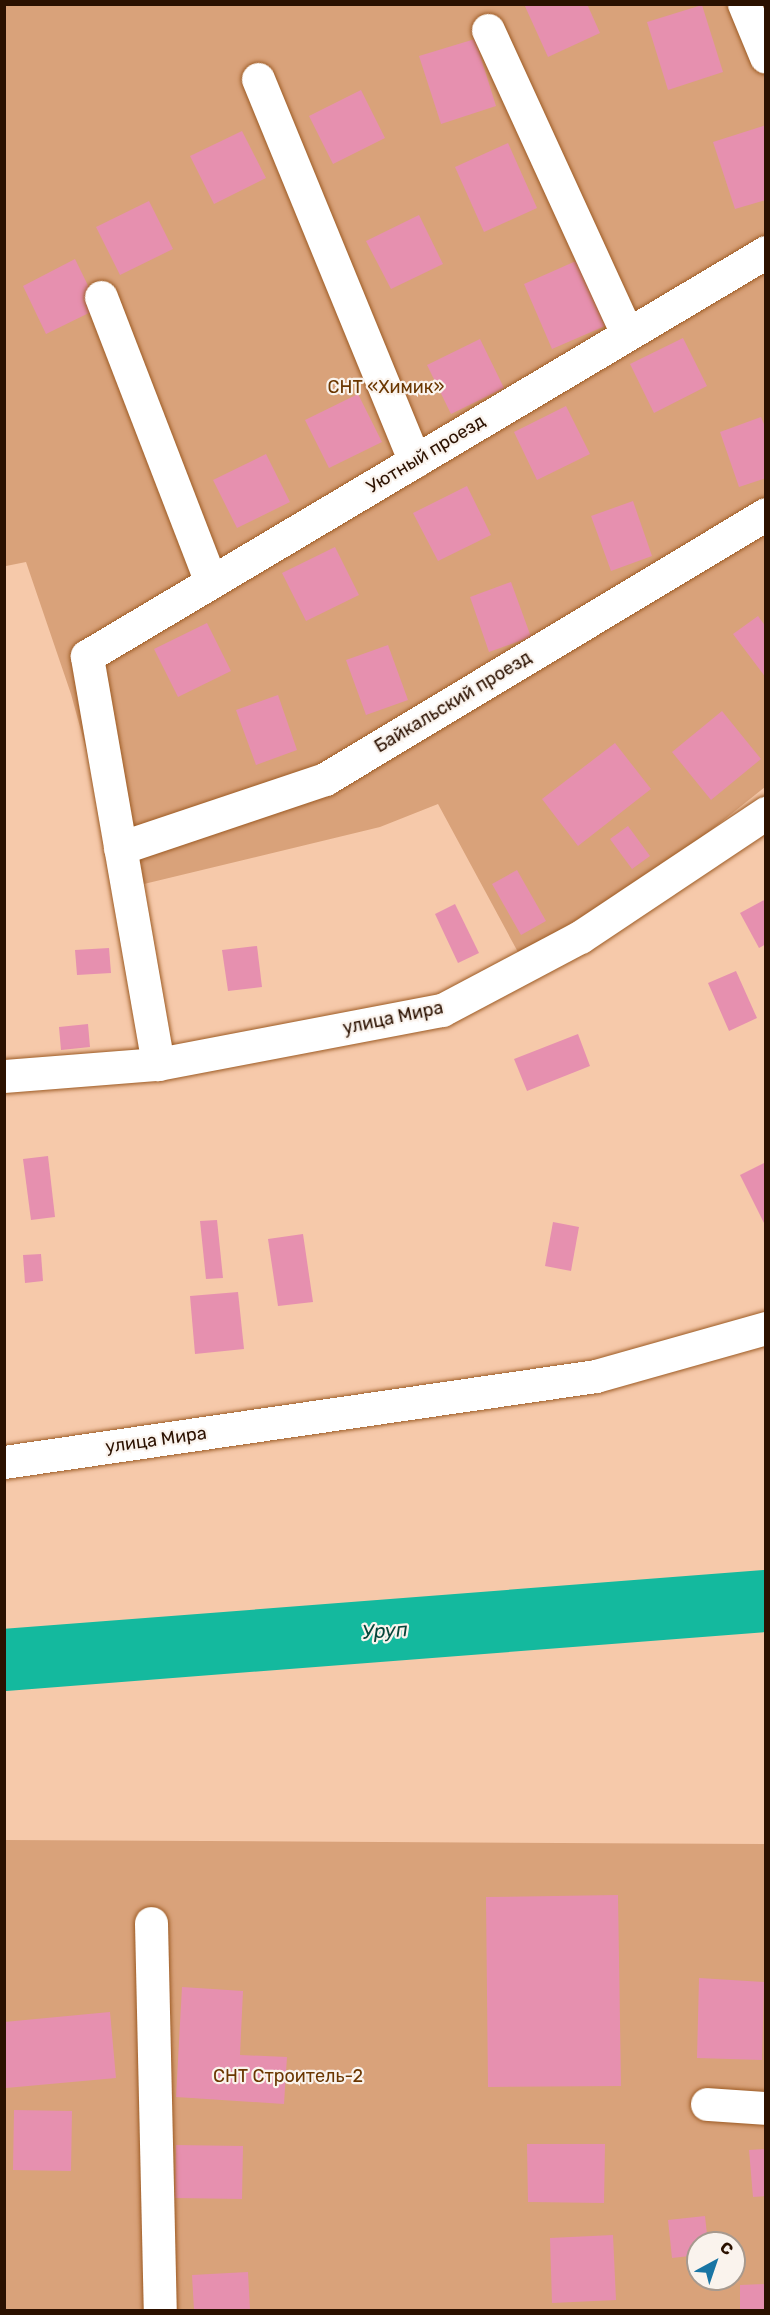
<!DOCTYPE html>
<html>
<head>
<meta charset="utf-8">
<style>
  body { margin:0 }
  #map { position:relative; width:770px; height:2315px; overflow:hidden; background:#f6c9aa; font-family:Rubik,sans-serif }
  div>[style] { position:absolute }
  [style*='--x'] { left:calc(var(--x)*1px); top:calc(var(--y)*1px); width:calc(var(--w)*1px); rotate:calc(var(--a)*1deg) }
  .green>* { inset:0; background:#d9a27a }
  .river>* { height:62px; margin:-31px; padding:0 31px; transform-origin:31px; border-radius:31px; background:#14b99e }
  .building>* { inset:0; background:#e690af }
  .roads { filter:drop-shadow(0 0 2px #9d5b24) drop-shadow(0 0 2px #9d5b24) }
  .minor>* { height:33px; margin:-16.5px; padding:0 16.5px; transform-origin:16.5px; border-radius:16.5px; background:#fff }
  span { translate:-50% -50%; white-space:nowrap; text-align:center; line-height:1.15; -webkit-text-stroke:4.5px #faf3ed; paint-order:stroke }
  .park-label { font-size:18px; color:#6a3600 }
  .street-label { font-size:18px; color:#2b1100 }
  .water-label { font-size:20px; color:#05463a; font-style:italic }
  .frame { position:absolute; inset:0; border:6px solid #2b1100; pointer-events:none }
  .north { position:absolute; left:686px; top:2231px; width:60px; height:60px; box-sizing:border-box; background:#faf3ed; border:2px solid #a7998e; border-radius:50%; rotate:40deg; font-size:16px; font-weight:700; line-height:24px; text-align:center; color:#2b1100 }
  .north::after { content:''; display:block; margin:auto; width:21px; height:27px; background:#1975a4; clip-path:polygon(50% 0,100% 100%,50% 72%,0 100%) }
</style>
</head>
<body>
<div id="map">
  <div class="green">
    <i style="clip-path:polygon(4px 5px,765px 5px,765px 787px,665px 867px,519px 954px,438px 804px,380px 827px,119px 890px,108px 829px,71px 694px,26px 562px,6px 566px,5px 563px)"></i>
    <i style="clip-path:polygon(evenodd,4px 1840px,765px 1844px,765px 2310px,5px 2310px,4px 1840px,698px 2243px,734px 2243px,734px 2279px,698px 2279px,698px 2243px)"></i>
  </div>
  <div class="river">
    <i style="--x:4;--y:1660;--w:764;--a:-4.43"></i>
  </div>
  <div class="building">
    <i style="clip-path:polygon(524px 4px,587px 4px,600px 33px,548px 57px)"></i>
    <i style="clip-path:polygon(702px 5px,723px 72px,668px 90px,647px 22px)"></i>
    <i style="clip-path:polygon(475px 39px,496px 106px,441px 124px,419px 56px)"></i>
    <i style="clip-path:polygon(361px 90px,385px 138px,333px 164px,309px 116px)"></i>
    <i style="clip-path:polygon(766px 125px,766px 200px,735px 209px,713px 142px)"></i>
    <i style="clip-path:polygon(242px 131px,266px 178px,214px 204px,190px 156px)"></i>
    <i style="clip-path:polygon(508px 143px,537px 208px,484px 232px,455px 167px)"></i>
    <i style="clip-path:polygon(149px 201px,173px 249px,120px 275px,96px 227px)"></i>
    <i style="clip-path:polygon(419px 215px,443px 264px,391px 289px,366px 241px)"></i>
    <i style="clip-path:polygon(75px 259px,99px 308px,46px 334px,23px 286px)"></i>
    <i style="clip-path:polygon(576px 261px,605px 326px,552px 349px,524px 284px)"></i>
    <i style="clip-path:polygon(683px 338px,707px 386px,654px 413px,630px 364px)"></i>
    <i style="clip-path:polygon(480px 339px,504px 388px,451px 414px,427px 365px)"></i>
    <i style="clip-path:polygon(358px 394px,382px 442px,329px 468px,305px 420px)"></i>
    <i style="clip-path:polygon(566px 406px,590px 454px,537px 480px,514px 432px)"></i>
    <i style="clip-path:polygon(761px 417px,766px 429px,766px 478px,739px 487px,720px 432px)"></i>
    <i style="clip-path:polygon(266px 454px,290px 502px,237px 528px,213px 480px)"></i>
    <i style="clip-path:polygon(467px 486px,491px 535px,438px 561px,413px 513px)"></i>
    <i style="clip-path:polygon(633px 501px,652px 556px,611px 571px,591px 516px)"></i>
    <i style="clip-path:polygon(335px 547px,359px 595px,306px 621px,282px 573px)"></i>
    <i style="clip-path:polygon(511px 582px,531px 637px,489px 652px,470px 597px)"></i>
    <i style="clip-path:polygon(758px 616px,766px 627px,766px 678px,733px 634px)"></i>
    <i style="clip-path:polygon(207px 623px,231px 671px,178px 697px,154px 649px)"></i>
    <i style="clip-path:polygon(388px 645px,408px 700px,366px 715px,346px 660px)"></i>
    <i style="clip-path:polygon(278px 695px,297px 750px,256px 765px,236px 710px)"></i>
    <i style="clip-path:polygon(722px 711px,761px 759px,711px 800px,672px 752px)"></i>
    <i style="clip-path:polygon(615px 743px,651px 789px,578px 846px,542px 799px)"></i>
    <i style="clip-path:polygon(628px 826px,650px 856px,632px 869px,610px 839px)"></i>
    <i style="clip-path:polygon(517px 870px,546px 921px,521px 935px,492px 884px)"></i>
    <i style="clip-path:polygon(766px 899px,766px 944px,759px 948px,740px 913px)"></i>
    <i style="clip-path:polygon(455px 904px,479px 953px,458px 963px,435px 914px)"></i>
    <i style="clip-path:polygon(257px 946px,262px 987px,228px 991px,222px 950px)"></i>
    <i style="clip-path:polygon(109px 948px,111px 973px,77px 975px,75px 950px)"></i>
    <i style="clip-path:polygon(736px 971px,757px 1018px,729px 1031px,708px 983px)"></i>
    <i style="clip-path:polygon(88px 1024px,90px 1047px,61px 1050px,59px 1027px)"></i>
    <i style="clip-path:polygon(578px 1034px,590px 1066px,527px 1091px,514px 1059px)"></i>
    <i style="clip-path:polygon(48px 1156px,55px 1217px,31px 1220px,23px 1159px)"></i>
    <i style="clip-path:polygon(766px 1162px,766px 1227px,740px 1175px)"></i>
    <i style="clip-path:polygon(217px 1220px,223px 1278px,206px 1279px,200px 1221px)"></i>
    <i style="clip-path:polygon(553px 1222px,579px 1227px,571px 1271px,545px 1266px)"></i>
    <i style="clip-path:polygon(303px 1234px,313px 1302px,278px 1306px,268px 1239px)"></i>
    <i style="clip-path:polygon(41px 1254px,43px 1281px,25px 1283px,23px 1255px)"></i>
    <i style="clip-path:polygon(238px 1292px,244px 1349px,195px 1354px,190px 1296px)"></i>
    <i style="clip-path:polygon(618px 1895px,621px 2086px,488px 2087px,486px 1897px)"></i>
    <i style="clip-path:polygon(699px 1978px,764px 1982px,762px 2060px,697px 2058px)"></i>
    <i style="clip-path:polygon(182px 1987px,243px 1991px,240px 2055px,287px 2057px,284px 2104px,176px 2097px)"></i>
    <i style="clip-path:polygon(110px 2012px,116px 2078px,6px 2088px,4px 2022px)"></i>
    <i style="clip-path:polygon(14px 2110px,72px 2111px,71px 2171px,13px 2170px)"></i>
    <i style="clip-path:polygon(527px 2144px,605px 2144px,604px 2203px,528px 2202px)"></i>
    <i style="clip-path:polygon(176px 2145px,243px 2146px,242px 2199px,175px 2198px)"></i>
    <i style="clip-path:polygon(766px 2149px,766px 2196px,753px 2197px,749px 2150px)"></i>
    <i style="clip-path:polygon(705px 2216px,708px 2243px,698px 2243px,698px 2255px,672px 2258px,668px 2220px)"></i>
    <i style="clip-path:polygon(613px 2235px,616px 2300px,552px 2303px,550px 2238px)"></i>
    <i style="clip-path:polygon(248px 2272px,250px 2310px,194px 2310px,192px 2275px)"></i>
    <i style="clip-path:polygon(766px 2284px,766px 2310px,740px 2310px,740px 2285px)"></i>
  </div>
  <div class="roads">
    <div class="minor">
      <i style="--x:744;--y:4;--w:57;--a:67.5"></i>
      <i style="--x:488;--y:30;--w:334;--a:65.4"></i>
      <i style="--x:258;--y:79;--w:413;--a:67.7"></i>
      <i style="--x:101;--y:297;--w:305;--a:68.9"></i>
      <i style="--x:120;--y:848;--w:216;--a:-18.6"></i>
      <i style="--x:325;--y:779;--w:514;--a:-31"></i>
      <i style="--x:158;--y:1064;--w:414;--a:-99.9"></i>
      <i style="--x:87;--y:656;--w:790;--a:-30.75"></i>
      <i style="--x:4;--y:1076;--w:154;--a:-4.5"></i>
      <i style="--x:158;--y:1064;--w:289;--a:-10.8"></i>
      <i style="--x:442;--y:1010;--w:156;--a:-27.9"></i>
      <i style="--x:580;--y:937;--w:224;--a:-33.7"></i>
      <i style="--x:4;--y:1462;--w:598;--a:-8.27"></i>
      <i style="--x:596;--y:1376;--w:177;--a:-15.8"></i>
      <i style="--x:151;--y:1923;--w:387;--a:88.7"></i>
      <i style="--x:707;--y:2104;--w:59;--a:3.9"></i>
    </div>
  </div>
  <div class="park-label">
    <span style="left:386px;top:387px">СНТ «Химик»</span>
    <span style="left:288px;top:2076px">СНТ Строитель-2</span>
  </div>
  <div class="street-label">
    <span style="left:426px;top:454px;rotate:-31deg">Уютный проезд</span>
    <span style="left:453px;top:702px;rotate:-31deg">Байкальский проезд</span>
    <span style="left:393px;top:1018px;rotate:-12deg">улица Мира</span>
    <span style="left:156px;top:1440px;rotate:-8deg">улица Мира</span>
  </div>
  <div class="water-label">
    <span style="left:385px;top:1631px;rotate:-4deg">Уруп</span>
  </div>
  <div class="frame"></div>
  <div class="north">С</div>
</div>
</body>
</html>
